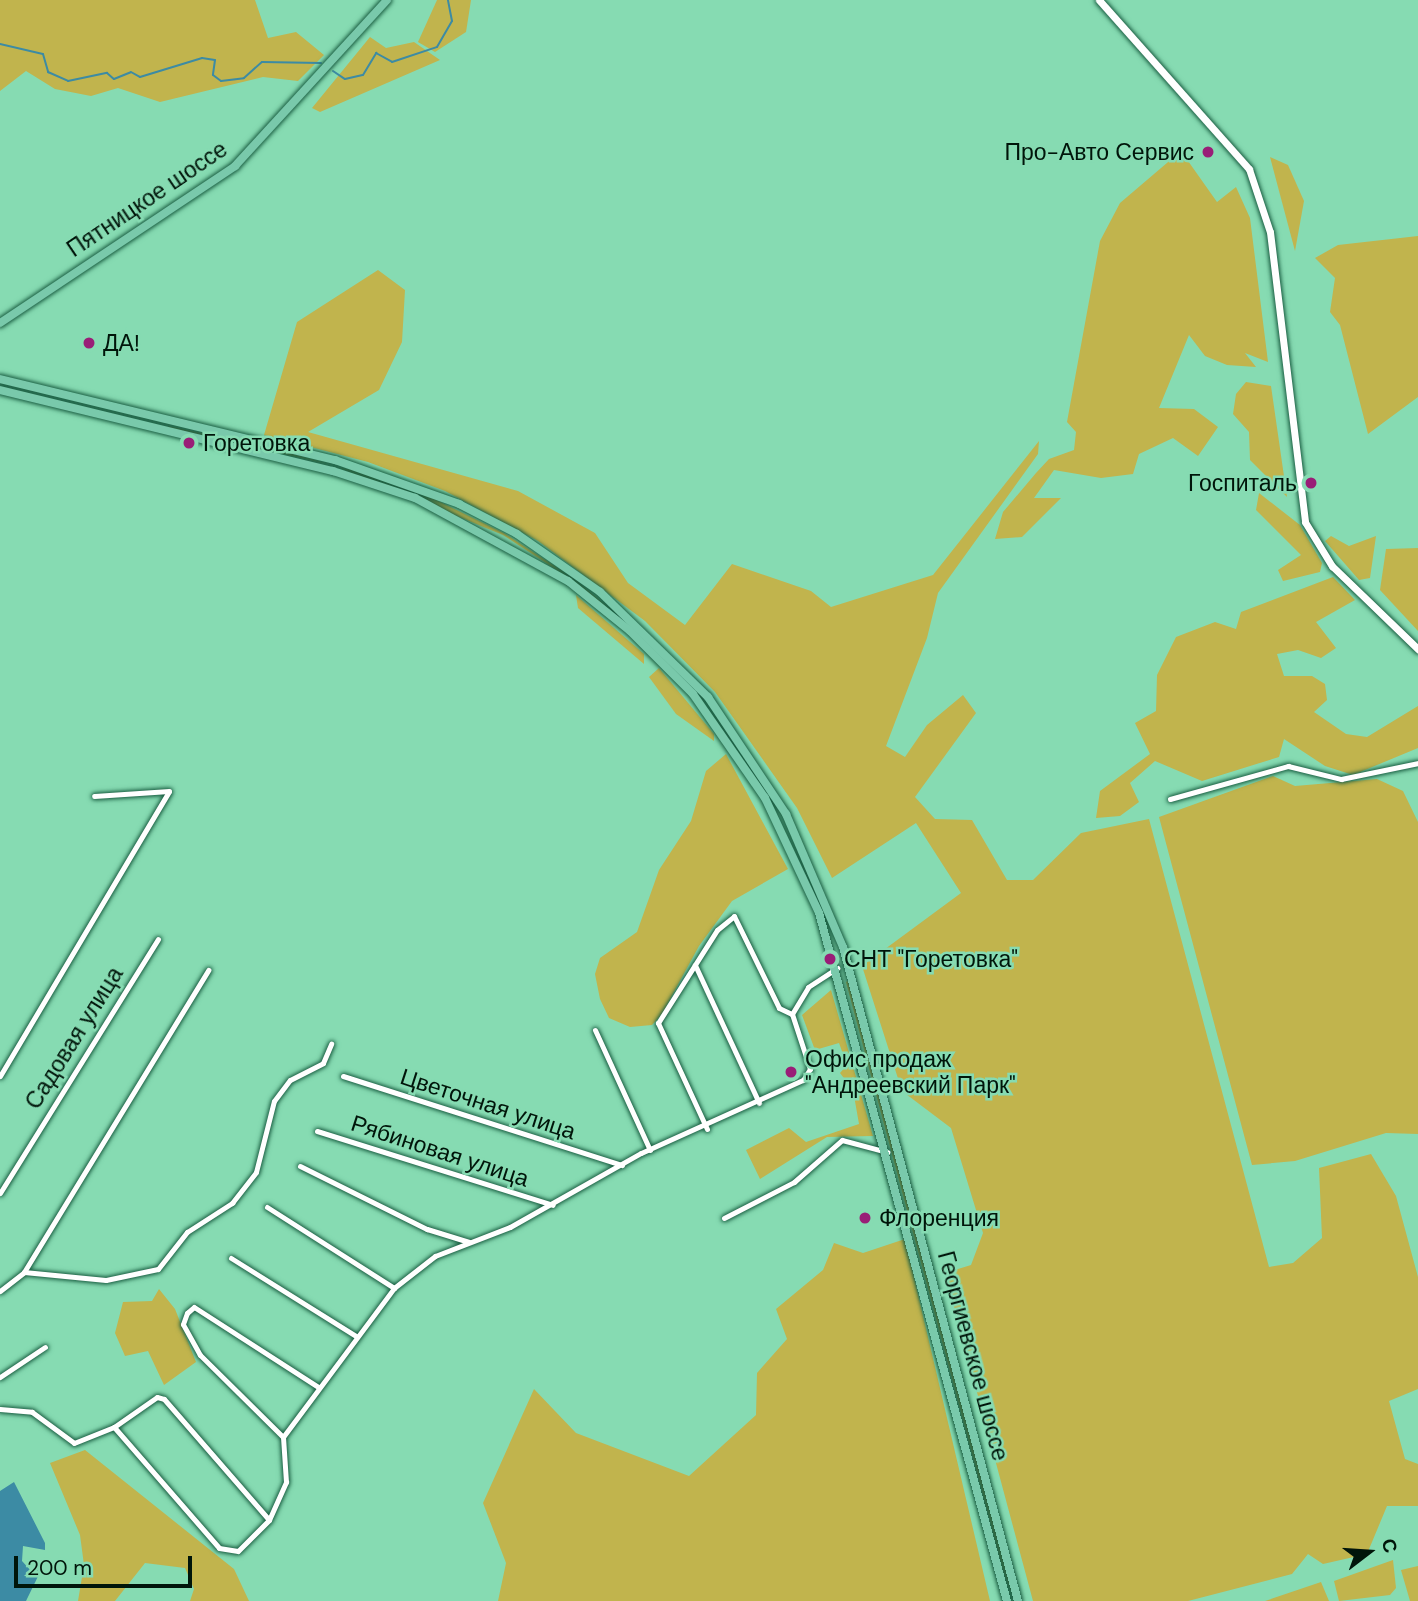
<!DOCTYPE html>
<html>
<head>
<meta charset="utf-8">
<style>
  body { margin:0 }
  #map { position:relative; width:1418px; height:1601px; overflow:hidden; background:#86dbb2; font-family:"DM Sans",sans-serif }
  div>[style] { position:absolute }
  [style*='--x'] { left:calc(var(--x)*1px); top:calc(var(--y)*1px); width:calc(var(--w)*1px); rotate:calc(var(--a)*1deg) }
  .green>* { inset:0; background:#c1b44d }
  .water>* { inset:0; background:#3c8ba4 }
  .stream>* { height:2px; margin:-1px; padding:0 1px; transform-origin:1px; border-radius:1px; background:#3c8ba4 }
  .roads { filter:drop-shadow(0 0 2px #1a5e42) drop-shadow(0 0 2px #1a5e42) }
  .minor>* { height:5px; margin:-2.5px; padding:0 2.5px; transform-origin:2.5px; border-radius:2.5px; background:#fff }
  .secondary>* { height:7px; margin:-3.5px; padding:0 3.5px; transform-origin:3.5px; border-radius:3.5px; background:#fff }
  .primary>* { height:8px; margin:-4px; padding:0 4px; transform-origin:4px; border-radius:4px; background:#79c9ab }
  .dots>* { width:19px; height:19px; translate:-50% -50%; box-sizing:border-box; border:4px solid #86dbb2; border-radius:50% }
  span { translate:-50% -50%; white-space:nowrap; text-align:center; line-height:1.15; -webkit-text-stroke:5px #86dbb2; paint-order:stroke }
  .poi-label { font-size:23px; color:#00150a }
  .right { translate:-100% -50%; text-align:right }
  .left { translate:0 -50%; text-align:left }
  .street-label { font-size:23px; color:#00150a }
  .north { position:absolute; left:1334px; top:1517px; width:70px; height:70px; -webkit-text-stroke:5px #86dbb2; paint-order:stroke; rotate:73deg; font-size:19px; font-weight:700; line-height:28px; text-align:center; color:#00150a }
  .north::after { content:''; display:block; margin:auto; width:24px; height:32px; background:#00150a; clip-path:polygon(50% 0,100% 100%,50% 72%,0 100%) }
  .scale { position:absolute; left:14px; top:1556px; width:178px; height:32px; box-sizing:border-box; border:4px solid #00150a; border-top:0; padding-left:9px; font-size:21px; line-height:24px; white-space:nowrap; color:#00150a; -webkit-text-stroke:5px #86dbb2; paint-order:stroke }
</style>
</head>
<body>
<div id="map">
  <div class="green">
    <i style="clip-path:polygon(0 0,255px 0,268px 38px,296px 32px,324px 55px,298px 81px,263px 77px,160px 102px,118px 88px,91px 96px,55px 89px,26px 71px,0 91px)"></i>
    <i style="clip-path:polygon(437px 0,471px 0,466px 32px,435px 52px,418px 42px)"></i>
    <i style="clip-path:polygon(370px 37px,386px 48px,414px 42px,440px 60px,320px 112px,312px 108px)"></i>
    <i style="clip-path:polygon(1181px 151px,1217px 202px,1236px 187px,1250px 218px,1268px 362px,1245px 353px,1256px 367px,1227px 365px,1205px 356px,1189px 335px,1159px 408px,1194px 409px,1218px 427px,1198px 456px,1173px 438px,1139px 454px,1133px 474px,1101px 478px,1054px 470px,1034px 498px,1061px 498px,1022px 537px,995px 539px,1003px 512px,1036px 473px,1049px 459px,1074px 450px,1076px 432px,1067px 422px,1100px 241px,1120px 203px)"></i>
    <i style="clip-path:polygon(1270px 157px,1288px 165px,1304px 201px,1295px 251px)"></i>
    <i style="clip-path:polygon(1418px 236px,1418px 397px,1368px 434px,1340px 325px,1330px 312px,1335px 278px,1315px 258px,1338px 245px)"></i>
    <i style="clip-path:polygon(378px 270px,405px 290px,402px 342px,379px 390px,308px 432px,518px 491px,595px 533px,628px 583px,685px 625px,732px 564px,811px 591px,831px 607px,933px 575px,1039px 441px,1038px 454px,938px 593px,927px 638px,886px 746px,905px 757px,927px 725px,963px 695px,976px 713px,915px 797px,935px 819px,972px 820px,1007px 880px,1033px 880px,1081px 833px,1149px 819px,1269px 1267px,1293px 1263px,1322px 1238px,1319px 1168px,1371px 1154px,1396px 1196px,1418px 1277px,1418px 1389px,1389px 1401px,1405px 1459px,1418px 1464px,1418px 1506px,1387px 1506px,1367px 1554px,1323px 1564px,1308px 1554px,1292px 1574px,1188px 1601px,1033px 1601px,945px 1273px,971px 1265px,983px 1233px,951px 1128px,902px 1091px,862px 966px,961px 893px,916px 823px,832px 878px,797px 808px,715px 692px,645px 621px,538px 541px,445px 491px,368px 462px,264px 435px,297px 322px)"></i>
    <i style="clip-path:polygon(1246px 382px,1271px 386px,1287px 497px,1250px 460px,1249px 432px,1233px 414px,1236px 394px)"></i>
    <i style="clip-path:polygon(168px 426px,268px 447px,328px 464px,170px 428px)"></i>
    <i style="clip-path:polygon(340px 468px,361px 471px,432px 498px,504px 533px,573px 578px,661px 652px,572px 580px,503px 535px)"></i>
    <i style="clip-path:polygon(1259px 493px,1300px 525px,1322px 563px,1320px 572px,1283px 581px,1278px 570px,1301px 555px,1256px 510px)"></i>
    <i style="clip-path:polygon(1331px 536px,1349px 546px,1376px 536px,1370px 578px,1359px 580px,1325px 541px)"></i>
    <i style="clip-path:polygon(1418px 548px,1418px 631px,1380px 590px,1386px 549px)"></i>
    <i style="clip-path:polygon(1333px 577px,1355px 600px,1316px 622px,1336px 648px,1321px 658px,1298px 650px,1277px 654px,1284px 676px,1312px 676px,1325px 684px,1327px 700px,1314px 712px,1346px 734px,1367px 737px,1418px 706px,1418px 748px,1353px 775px,1325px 766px,1284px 739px,1279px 757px,1202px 781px,1155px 761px,1130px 783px,1139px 802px,1120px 816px,1096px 818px,1100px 791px,1150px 754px,1135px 723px,1156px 711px,1157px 675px,1176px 637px,1215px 622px,1236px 629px,1241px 612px)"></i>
    <i style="clip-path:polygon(576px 595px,644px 654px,644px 664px,578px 608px)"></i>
    <i style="clip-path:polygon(659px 668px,714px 734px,714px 741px,676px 714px,649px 677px)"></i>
    <i style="clip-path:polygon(726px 754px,788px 869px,732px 901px,699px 946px,662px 1014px,652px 1025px,630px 1027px,609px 1018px,600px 999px,595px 974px,600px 958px,637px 932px,659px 870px,691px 821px,706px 771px)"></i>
    <i style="clip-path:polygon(1273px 776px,1295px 786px,1377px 779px,1403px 791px,1418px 822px,1418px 1134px,1386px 1133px,1295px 1161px,1252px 1165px,1159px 817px)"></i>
    <i style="clip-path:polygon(846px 982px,848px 981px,1015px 1601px,1004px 1573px)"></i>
    <i style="clip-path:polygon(831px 990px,873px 1136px,827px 1137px,760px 1179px,746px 1150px,789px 1128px,806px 1142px,859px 1124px,853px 1090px,840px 1073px,847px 1065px,839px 1043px,815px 1050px,802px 1015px)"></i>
    <i style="clip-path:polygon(905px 1239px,990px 1601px,498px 1601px,506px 1563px,483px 1503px,534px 1389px,576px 1433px,689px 1476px,756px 1415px,757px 1373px,787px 1339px,776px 1309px,823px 1270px,834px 1243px,863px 1253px)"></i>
    <i style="clip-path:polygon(159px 1289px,175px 1309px,196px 1362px,164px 1385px,148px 1351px,125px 1356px,115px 1333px,123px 1302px,152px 1301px)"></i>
    <i style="clip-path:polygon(85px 1450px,234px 1569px,249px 1601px,190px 1601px,194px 1589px,185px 1568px,145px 1563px,115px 1601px,78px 1601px,84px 1565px,80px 1535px,50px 1463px)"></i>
    <i style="clip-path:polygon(1393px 1560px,1396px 1588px,1390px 1595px,1339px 1601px,1334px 1581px)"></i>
    <i style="clip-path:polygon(1418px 1566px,1418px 1601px,1410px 1601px,1401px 1570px)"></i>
    <i style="clip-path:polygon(1321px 1582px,1329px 1601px,1265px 1601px)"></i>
  </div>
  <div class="water">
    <i style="clip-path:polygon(14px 1482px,45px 1543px,45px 1550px,23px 1546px,22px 1561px,32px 1572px,36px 1562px,45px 1562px,26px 1601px,0 1601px,0 1491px)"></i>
  </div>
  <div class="stream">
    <i style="--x:0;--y:44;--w:44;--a:13.1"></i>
    <i style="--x:43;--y:54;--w:19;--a:74"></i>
    <i style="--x:48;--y:72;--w:22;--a:24"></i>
    <i style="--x:68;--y:81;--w:40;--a:-12"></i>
    <i style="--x:107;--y:73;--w:9;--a:41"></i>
    <i style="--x:114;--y:79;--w:18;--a:-22"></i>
    <i style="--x:131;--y:72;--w:10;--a:29"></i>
    <i style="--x:140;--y:77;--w:65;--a:-17"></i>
    <i style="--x:202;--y:58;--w:13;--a:9"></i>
    <i style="--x:215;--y:60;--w:15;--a:98"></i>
    <i style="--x:213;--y:75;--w:10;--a:37"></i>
    <i style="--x:221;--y:81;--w:23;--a:-7"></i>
    <i style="--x:244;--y:78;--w:24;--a:-42"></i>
    <i style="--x:262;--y:62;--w:59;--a:1"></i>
    <i style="--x:333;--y:71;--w:14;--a:34"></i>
    <i style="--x:345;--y:79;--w:18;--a:-13"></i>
    <i style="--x:363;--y:75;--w:26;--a:-59"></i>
    <i style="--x:376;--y:53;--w:18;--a:29"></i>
    <i style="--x:392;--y:62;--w:47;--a:-18.4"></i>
    <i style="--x:437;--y:47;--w:30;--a:-60"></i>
    <i style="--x:452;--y:21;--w:21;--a:-101"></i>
  </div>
  <div class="roads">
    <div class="minor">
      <i style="--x:1170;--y:799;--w:123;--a:-15.6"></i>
      <i style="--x:1288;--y:766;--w:55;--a:13.8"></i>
      <i style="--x:1341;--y:779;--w:79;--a:-11.7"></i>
      <i style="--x:695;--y:965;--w:152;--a:65.1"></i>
      <i style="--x:595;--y:1030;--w:132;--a:65.4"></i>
      <i style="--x:0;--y:1076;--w:331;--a:-59.3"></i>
      <i style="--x:169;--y:791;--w:75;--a:176.2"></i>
      <i style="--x:343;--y:1076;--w:293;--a:17.7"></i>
      <i style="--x:707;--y:1129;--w:117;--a:-114.8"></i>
      <i style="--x:658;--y:1023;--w:110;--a:-57.6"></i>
      <i style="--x:717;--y:930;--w:22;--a:-39"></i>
      <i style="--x:734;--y:916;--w:102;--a:63.9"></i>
      <i style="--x:779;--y:1008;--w:14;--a:25"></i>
      <i style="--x:317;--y:1131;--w:247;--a:17.4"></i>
      <i style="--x:300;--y:1166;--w:142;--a:26.4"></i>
      <i style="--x:427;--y:1229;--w:44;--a:17.2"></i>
      <i style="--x:0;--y:1193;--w:299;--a:-58.1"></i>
      <i style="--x:267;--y:1207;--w:151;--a:32.5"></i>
      <i style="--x:724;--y:1218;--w:79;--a:-27.2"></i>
      <i style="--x:794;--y:1182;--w:64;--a:-41.2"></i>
      <i style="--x:842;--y:1140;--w:47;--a:14.9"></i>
      <i style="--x:231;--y:1258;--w:147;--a:32"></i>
      <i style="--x:24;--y:1272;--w:354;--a:-58.6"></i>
      <i style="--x:0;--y:1291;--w:31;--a:-38"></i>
      <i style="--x:24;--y:1272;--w:82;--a:5.6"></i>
      <i style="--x:106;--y:1280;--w:53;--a:-11.9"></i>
      <i style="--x:158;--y:1269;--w:47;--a:-51.9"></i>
      <i style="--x:187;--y:1232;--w:54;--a:-32.8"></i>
      <i style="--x:232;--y:1203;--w:39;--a:-52"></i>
      <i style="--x:256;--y:1172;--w:73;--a:-75.8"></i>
      <i style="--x:274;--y:1101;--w:26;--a:-53"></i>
      <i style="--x:290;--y:1080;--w:37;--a:-27"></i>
      <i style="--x:323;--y:1063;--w:21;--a:-67"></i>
      <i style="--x:0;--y:1377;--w:54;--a:-33.7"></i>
      <i style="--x:0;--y:1409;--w:32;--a:5"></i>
      <i style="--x:32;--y:1412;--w:52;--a:36.4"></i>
      <i style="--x:74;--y:1443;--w:43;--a:-21.8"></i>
      <i style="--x:114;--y:1427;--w:52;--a:-34.9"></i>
      <i style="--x:157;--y:1397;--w:7;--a:16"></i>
      <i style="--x:164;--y:1399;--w:160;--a:49"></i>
      <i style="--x:114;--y:1427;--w:160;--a:49"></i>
      <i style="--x:219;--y:1548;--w:19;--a:9"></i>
      <i style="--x:238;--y:1551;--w:44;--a:-45"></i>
      <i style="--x:269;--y:1520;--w:42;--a:-65.9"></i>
      <i style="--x:286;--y:1482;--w:45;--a:-93.8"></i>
      <i style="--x:283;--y:1437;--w:186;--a:-53.3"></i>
      <i style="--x:394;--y:1288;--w:52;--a:-38"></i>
      <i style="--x:435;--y:1256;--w:80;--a:-21.1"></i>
      <i style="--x:510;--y:1227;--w:150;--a:-29.5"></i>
      <i style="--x:641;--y:1153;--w:178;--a:-24.3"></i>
      <i style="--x:803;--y:1080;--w:13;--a:-58"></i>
      <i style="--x:810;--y:1069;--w:58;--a:-108.1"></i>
      <i style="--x:792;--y:1014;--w:31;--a:-59"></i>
      <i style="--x:808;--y:987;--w:35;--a:-33"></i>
      <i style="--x:283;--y:1437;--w:117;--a:-135.3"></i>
      <i style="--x:200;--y:1355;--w:35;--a:-119"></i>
      <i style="--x:183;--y:1324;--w:12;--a:-70"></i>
      <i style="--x:187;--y:1313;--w:9;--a:-41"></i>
      <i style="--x:194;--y:1307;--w:148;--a:32.8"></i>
    </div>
    <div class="secondary">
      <i style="--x:1099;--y:0;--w:226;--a:48.4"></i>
      <i style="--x:1249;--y:169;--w:66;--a:71.6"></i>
      <i style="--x:1270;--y:232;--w:292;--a:83.1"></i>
      <i style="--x:1305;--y:522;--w:52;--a:58.5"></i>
      <i style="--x:1332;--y:566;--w:120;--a:44"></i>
    </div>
    <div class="primary">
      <i style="--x:0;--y:323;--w:283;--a:-33.7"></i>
      <i style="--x:235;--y:166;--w:225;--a:-47.5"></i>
      <i style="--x:0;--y:379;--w:345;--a:13.6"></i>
      <i style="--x:335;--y:460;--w:132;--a:19.5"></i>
      <i style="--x:459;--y:504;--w:65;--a:27.3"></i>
      <i style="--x:517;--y:534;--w:101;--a:34.9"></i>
      <i style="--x:600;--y:592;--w:151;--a:44.2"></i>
      <i style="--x:708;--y:697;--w:141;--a:56.3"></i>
      <i style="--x:786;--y:814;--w:145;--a:66.8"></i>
      <i style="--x:843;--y:947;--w:677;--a:75.02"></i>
      <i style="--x:0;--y:390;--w:343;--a:13.7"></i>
      <i style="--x:333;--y:471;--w:86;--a:18.2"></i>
      <i style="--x:415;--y:498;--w:174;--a:28.5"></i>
      <i style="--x:568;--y:581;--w:80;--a:38.9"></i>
      <i style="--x:630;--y:631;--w:89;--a:45"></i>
      <i style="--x:693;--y:694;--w:126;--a:55.3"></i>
      <i style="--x:765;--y:798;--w:127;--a:64.8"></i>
      <i style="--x:819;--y:913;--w:713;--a:74.72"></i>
    </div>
  </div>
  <div class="dots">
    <i style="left:1208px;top:152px;background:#991e77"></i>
    <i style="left:89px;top:343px;background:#991e77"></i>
    <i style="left:189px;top:443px;background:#991e77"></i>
    <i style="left:1311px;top:483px;background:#991e77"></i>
    <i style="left:830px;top:959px;background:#991e77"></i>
    <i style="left:791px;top:1072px;background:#991e77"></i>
    <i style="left:865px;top:1218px;background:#991e77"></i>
  </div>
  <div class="poi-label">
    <span class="right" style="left:1194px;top:152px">Про-Авто Сервис</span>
    <span class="left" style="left:103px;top:343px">ДА!</span>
    <span class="left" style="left:203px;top:443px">Горетовка</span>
    <span class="right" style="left:1297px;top:483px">Госпиталь</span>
    <span class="left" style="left:844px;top:959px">СНТ "Горетовка"</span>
    <span class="left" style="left:805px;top:1072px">Офис продаж<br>"Андреевский Парк"</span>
    <span class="left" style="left:879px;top:1218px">Флоренция</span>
  </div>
  <div class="street-label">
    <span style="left:147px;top:199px;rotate:-34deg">Пятницкое шоссе</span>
    <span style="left:74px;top:1038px;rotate:-58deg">Садовая улица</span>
    <span style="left:488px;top:1104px;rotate:18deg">Цветочная улица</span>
    <span style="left:440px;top:1151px;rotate:18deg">Рябиновая улица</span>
    <span style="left:973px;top:1356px;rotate:75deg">Георгиевское шоссе</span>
  </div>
  <div class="north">С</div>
  <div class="scale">200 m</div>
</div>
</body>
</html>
